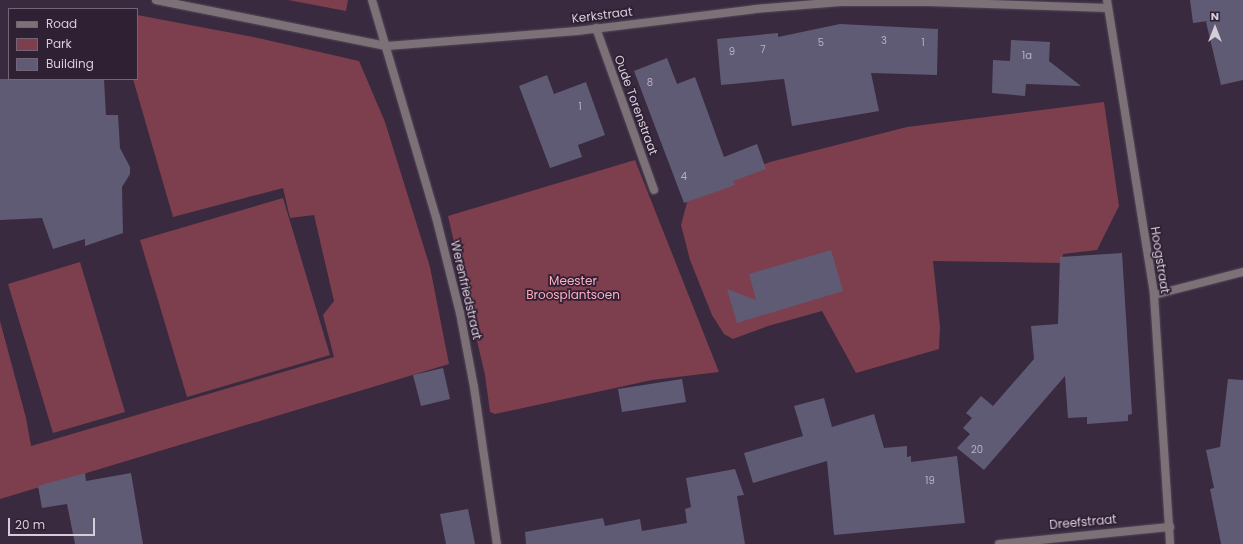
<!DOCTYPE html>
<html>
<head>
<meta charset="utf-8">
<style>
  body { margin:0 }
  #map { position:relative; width:1243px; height:544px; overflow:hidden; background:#392a3f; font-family:Poppins,sans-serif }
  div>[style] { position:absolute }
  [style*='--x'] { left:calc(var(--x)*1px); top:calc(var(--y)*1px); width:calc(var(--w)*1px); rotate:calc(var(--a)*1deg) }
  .green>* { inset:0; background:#7d3f4d }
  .building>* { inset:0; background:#5f5b75 }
  .roads { filter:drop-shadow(0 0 1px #55475b) drop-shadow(0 0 1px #55475b) }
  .street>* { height:8px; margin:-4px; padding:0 4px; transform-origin:4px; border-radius:4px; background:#7d7178 }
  span { translate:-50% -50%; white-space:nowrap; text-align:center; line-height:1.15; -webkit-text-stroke:3.5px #2f2034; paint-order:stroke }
  .number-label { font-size:10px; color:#b9b0c1 }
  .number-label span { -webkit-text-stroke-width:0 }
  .street-label { font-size:12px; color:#d7cdda }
  .park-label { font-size:12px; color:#ffafbf }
  .legend { position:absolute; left:8px; top:8px; width:130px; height:72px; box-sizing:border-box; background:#2f2034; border:1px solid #726576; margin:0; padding:5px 7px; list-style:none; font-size:12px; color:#d7cdda }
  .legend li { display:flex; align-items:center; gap:8px; height:20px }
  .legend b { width:20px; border:1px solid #726576 }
  .north { position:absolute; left:1195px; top:8px; width:40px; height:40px; -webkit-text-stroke:3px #2f2034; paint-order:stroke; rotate:0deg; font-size:11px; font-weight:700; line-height:16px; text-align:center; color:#d7cdda }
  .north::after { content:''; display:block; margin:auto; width:14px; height:18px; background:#d7cdda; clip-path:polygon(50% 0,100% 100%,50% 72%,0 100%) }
  .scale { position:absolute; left:8px; top:518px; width:87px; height:18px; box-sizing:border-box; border:2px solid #d7cdda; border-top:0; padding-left:5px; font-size:12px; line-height:14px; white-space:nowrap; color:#d7cdda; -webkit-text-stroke:3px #2f2034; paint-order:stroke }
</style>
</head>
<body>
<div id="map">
  <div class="green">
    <i style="clip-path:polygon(288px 0,348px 0,346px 11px)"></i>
    <i style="clip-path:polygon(137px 15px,258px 38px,359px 61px,385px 122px,430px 267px,449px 364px,0 499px,0 321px,26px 418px,31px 446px,334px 357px,323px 315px,334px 301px,314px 215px,290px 218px,283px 188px,173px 217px,133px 79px,137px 79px)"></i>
    <i style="clip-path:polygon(1104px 102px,1119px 206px,1097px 250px,1063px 254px,1062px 263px,933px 261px,940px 327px,939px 349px,856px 373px,822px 311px,768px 326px,733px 339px,724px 334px,712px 315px,690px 260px,681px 225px,689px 195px,770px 162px,907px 127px)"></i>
    <i style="clip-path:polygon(635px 160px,719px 372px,652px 380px,495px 414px,490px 412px,485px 375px,448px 216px)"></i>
    <i style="clip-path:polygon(283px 198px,330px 355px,187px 397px,140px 240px)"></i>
    <i style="clip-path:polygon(80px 262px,125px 412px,53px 433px,8px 284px)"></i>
  </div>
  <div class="building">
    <i style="clip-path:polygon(1190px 0,1243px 0,1243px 80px,1221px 85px,1206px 22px,1208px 21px,1193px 23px)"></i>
    <i style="clip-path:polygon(840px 24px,938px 29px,937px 75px,871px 73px,879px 111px,792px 126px,784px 79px,721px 85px,717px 39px,778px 33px,778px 37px)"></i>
    <i style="clip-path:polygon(1011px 40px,1050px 42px,1049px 61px,1081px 86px,1026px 84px,1025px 96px,992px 93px,993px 60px,1010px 61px)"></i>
    <i style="clip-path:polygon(667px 58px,677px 84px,695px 77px,724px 157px,757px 144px,766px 169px,733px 181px,735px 185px,684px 203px,634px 71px)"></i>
    <i style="clip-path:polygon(547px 75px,554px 94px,586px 82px,605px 135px,578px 145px,582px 157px,550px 168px,519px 86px)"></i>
    <i style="clip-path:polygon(0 79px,104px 79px,106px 115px,118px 115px,120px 148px,130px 167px,130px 174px,122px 187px,123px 233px,85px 246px,85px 239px,53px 249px,42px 218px,0 220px)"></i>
    <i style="clip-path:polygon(831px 250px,843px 291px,737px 323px,727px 289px,756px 300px,749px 274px)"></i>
    <i style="clip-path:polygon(1122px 253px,1132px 414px,1128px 415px,1128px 421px,1087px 424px,1087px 417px,1068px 418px,1065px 376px,984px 470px,957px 448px,970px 434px,963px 428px,972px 418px,966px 413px,981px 396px,993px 406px,1034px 359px,1031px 326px,1058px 324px,1060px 257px)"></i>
    <i style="clip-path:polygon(443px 368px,450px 399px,421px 406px,413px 375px)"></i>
    <i style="clip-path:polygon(682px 379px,686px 402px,622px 412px,618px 389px)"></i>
    <i style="clip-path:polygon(1228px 379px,1243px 380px,1243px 544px,1221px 544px,1210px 489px,1214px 488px,1206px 450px,1220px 447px)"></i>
    <i style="clip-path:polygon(824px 398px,832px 427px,874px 414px,884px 448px,907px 446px,907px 457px,911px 456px,911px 462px,957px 456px,965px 523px,834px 535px,827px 461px,753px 483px,744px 453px,803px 436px,794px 406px)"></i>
    <i style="clip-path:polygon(735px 469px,744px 495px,737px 496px,745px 544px,526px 544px,525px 532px,603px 518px,605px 526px,640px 519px,642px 531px,687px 523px,685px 509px,691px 507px,686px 478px)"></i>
    <i style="clip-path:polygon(85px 473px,86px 481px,131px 473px,143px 544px,75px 544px,67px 504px,42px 508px,38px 486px)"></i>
    <i style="clip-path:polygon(468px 509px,475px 544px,446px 544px,440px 514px)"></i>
  </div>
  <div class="roads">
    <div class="street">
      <i style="--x:156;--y:0;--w:236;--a:11.3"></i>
      <i style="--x:387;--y:46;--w:191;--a:-4.5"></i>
      <i style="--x:577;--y:31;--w:179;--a:-7"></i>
      <i style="--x:755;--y:9;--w:86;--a:-4.7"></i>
      <i style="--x:841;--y:2;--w:88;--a:0"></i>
      <i style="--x:929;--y:2;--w:178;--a:1.9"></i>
      <i style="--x:372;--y:0;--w:226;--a:73.6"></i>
      <i style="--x:436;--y:217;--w:99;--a:76"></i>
      <i style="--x:460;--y:313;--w:75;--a:79.3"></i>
      <i style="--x:474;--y:387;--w:159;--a:81.7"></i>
      <i style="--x:1107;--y:0;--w:299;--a:80.9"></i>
      <i style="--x:1154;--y:295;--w:250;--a:86.3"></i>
      <i style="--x:596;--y:28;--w:172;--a:70.3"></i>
      <i style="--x:1154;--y:295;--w:92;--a:-14.5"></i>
      <i style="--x:999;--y:544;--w:172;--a:-5.7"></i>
    </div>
  </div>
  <div class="number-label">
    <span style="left:884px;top:41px">3</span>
    <span style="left:821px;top:43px">5</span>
    <span style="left:923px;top:43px">1</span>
    <span style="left:763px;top:50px">7</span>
    <span style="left:732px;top:52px">9</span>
    <span style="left:1027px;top:56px">1a</span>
    <span style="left:650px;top:83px">8</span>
    <span style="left:580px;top:107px">1</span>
    <span style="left:684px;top:177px">4</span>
    <span style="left:977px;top:450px">20</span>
    <span style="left:930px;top:481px">19</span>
  </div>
  <div class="street-label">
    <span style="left:602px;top:15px;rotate:-7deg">Kerkstraat</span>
    <span style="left:636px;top:105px;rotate:70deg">Oude Torenstraat</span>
    <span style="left:1160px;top:260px;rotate:81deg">Hoogstraat</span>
    <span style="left:466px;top:290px;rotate:77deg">Werenfriedstraat</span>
    <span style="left:1083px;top:522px;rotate:-5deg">Dreefstraat</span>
  </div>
  <div class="park-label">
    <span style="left:573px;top:288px">Meester<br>Broosplantsoen</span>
  </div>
  <ul class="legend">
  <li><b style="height:5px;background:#7d7178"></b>Road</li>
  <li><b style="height:11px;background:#7d3f4d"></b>Park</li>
  <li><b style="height:11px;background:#5f5b75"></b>Building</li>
  </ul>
  <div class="north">N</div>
  <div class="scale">20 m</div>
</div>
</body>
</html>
